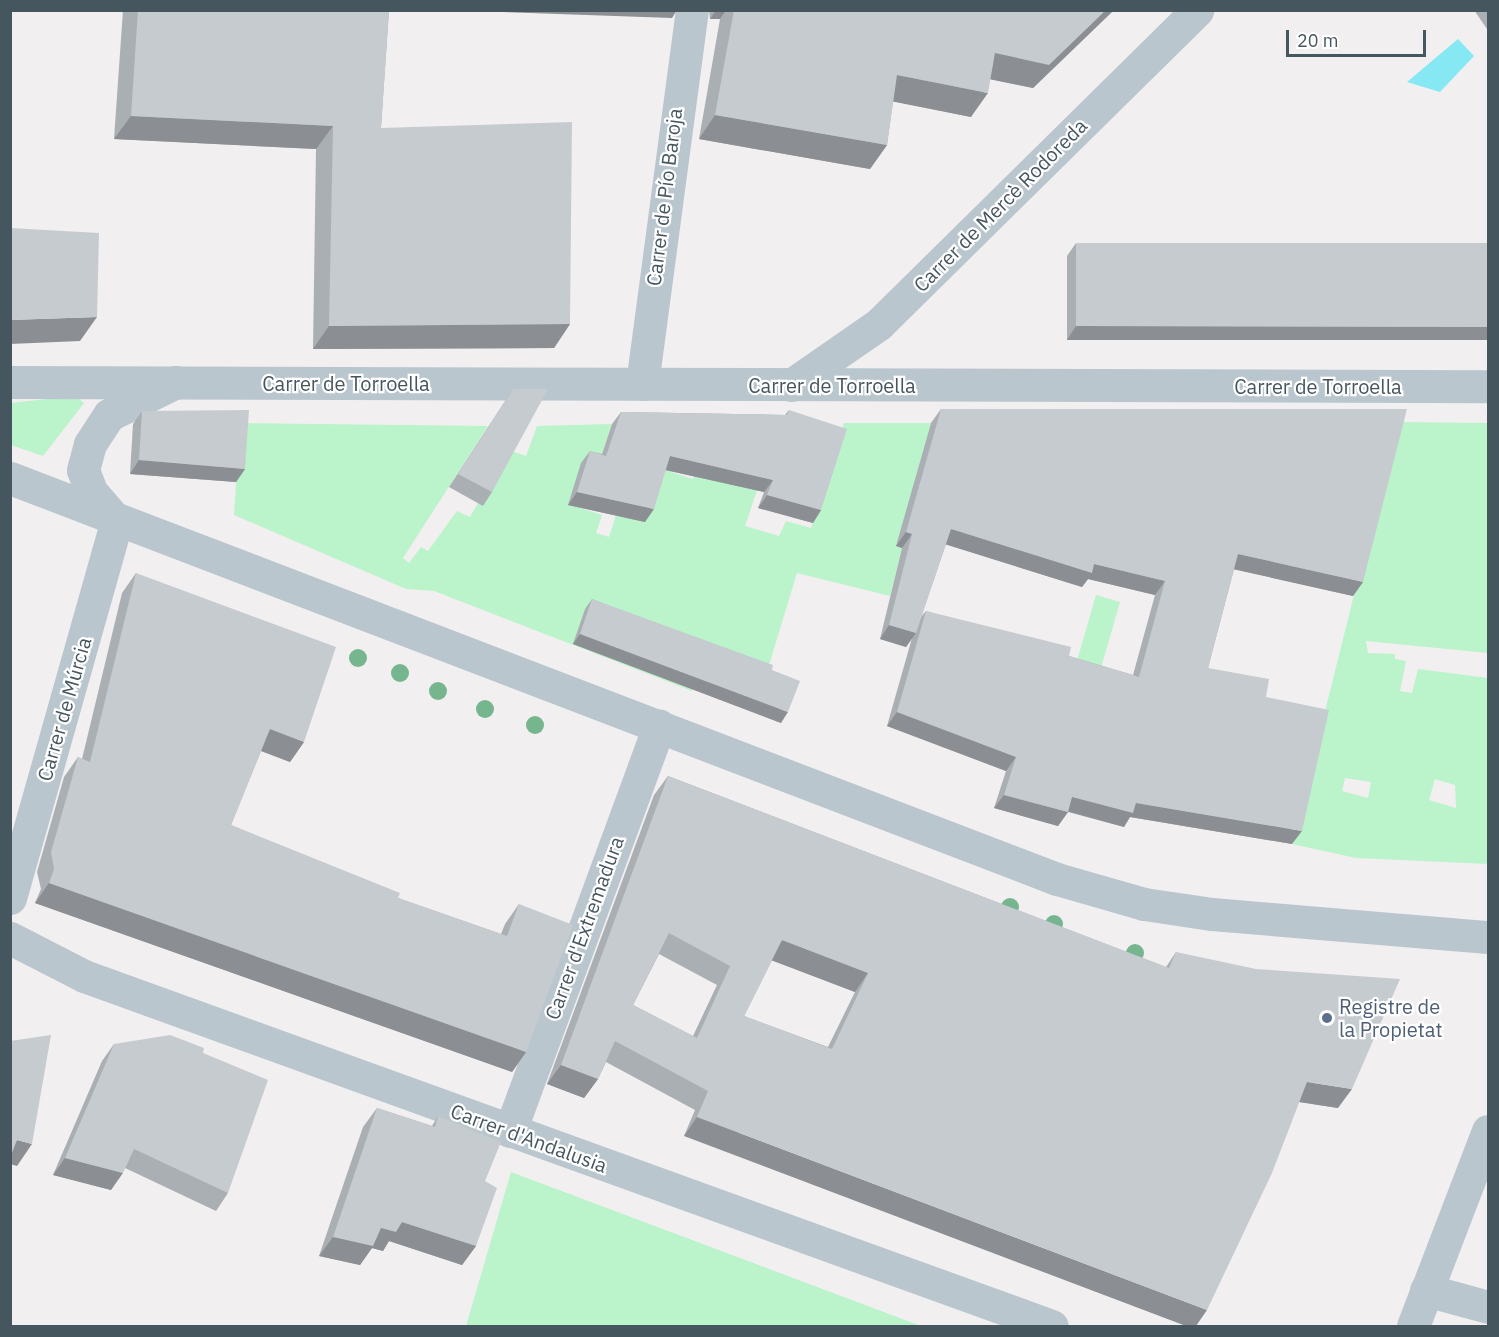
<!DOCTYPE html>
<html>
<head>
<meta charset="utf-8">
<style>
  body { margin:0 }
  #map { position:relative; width:1499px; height:1337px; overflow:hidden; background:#f2eff0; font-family:"IBM Plex Sans",sans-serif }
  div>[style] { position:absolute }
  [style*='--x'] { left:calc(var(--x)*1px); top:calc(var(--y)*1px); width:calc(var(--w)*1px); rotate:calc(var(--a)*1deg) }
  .green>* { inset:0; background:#bbf3cb }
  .water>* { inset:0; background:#85e8f3 }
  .minor>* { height:33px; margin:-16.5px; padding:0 16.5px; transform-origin:16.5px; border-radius:16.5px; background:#bac6ce }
  .tertiary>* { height:33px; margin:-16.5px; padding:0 16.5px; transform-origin:16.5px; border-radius:16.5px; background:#bac6ce }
  .trees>* { width:18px; height:18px; margin:-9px; border-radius:50%; background:#76b68f }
  .wall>* { inset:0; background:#aaafb3 }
  .shaded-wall>* { inset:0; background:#8b8e92 }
  .building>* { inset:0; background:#c6cbd0 }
  .dots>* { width:16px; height:16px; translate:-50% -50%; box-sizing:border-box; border:3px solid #fff; border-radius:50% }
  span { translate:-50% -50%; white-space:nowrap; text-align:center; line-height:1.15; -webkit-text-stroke:4.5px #fff; paint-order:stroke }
  .street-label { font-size:20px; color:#46565f }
  .service-label { font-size:20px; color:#4e5e75 }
  .left { translate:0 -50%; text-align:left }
  .frame { position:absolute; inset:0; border:12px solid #46565f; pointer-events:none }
  .scale { position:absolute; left:1286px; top:30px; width:140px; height:27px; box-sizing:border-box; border:3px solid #46565f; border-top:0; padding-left:8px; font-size:18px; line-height:21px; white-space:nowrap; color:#46565f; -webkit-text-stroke:4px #fff; paint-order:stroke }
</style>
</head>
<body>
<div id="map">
  <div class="green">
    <i style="clip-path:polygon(75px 396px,84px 403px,43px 456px,11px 445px,10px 403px)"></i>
    <i style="clip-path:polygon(evenodd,1397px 422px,1488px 423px,1488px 653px,1366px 641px,1368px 653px,1395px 654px,1395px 659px,1406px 661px,1400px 691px,1412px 693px,1418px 669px,1488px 678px,1488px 864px,1356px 858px,1292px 844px,1397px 422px,1345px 778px,1371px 782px,1368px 798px,1342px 791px,1345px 778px,1397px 422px,1435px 779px,1455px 785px,1456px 808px,1429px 800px,1435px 779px)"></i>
    <i style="clip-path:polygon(240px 423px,488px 426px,403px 558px,409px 563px,421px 547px,428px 551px,457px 511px,470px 517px,478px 503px,483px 505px,512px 451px,526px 456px,537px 426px,612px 424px,597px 468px,568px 504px,602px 515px,596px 533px,609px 537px,617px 512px,674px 424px,686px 425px,671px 472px,693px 479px,711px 426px,780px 423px,745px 526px,779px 536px,786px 521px,811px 528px,844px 423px,931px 423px,897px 546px,902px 548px,890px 596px,797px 573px,766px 675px,707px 653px,692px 691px,434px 591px,406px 589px,234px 515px)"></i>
    <i style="clip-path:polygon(1096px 595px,1120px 602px,1090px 706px,1066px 699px)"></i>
    <i style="clip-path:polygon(511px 1172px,921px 1326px,466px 1326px)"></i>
  </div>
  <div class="water">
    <i style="clip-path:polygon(1458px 39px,1474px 56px,1440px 92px,1407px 82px)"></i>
  </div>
  <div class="minor">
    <i style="--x:10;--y:382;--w:1478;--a:0.16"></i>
    <i style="--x:642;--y:384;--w:377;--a:-82.4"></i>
    <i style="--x:791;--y:385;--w:107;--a:-34.7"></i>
    <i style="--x:879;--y:324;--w:447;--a:-44.6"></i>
    <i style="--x:10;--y:898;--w:392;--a:-74.2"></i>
    <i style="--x:10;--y:938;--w:83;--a:27.2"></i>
    <i style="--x:84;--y:976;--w:1029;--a:19.88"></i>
    <i style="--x:510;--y:1131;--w:432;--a:-69.8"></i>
    <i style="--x:1426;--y:1290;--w:64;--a:15.3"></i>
    <i style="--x:1413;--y:1326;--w:209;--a:-69"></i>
  </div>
  <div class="tertiary">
    <i style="--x:10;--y:478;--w:1121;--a:20.96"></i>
    <i style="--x:1057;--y:879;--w:91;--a:16"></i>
    <i style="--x:1144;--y:904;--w:69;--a:8.4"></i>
    <i style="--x:1212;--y:914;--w:277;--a:4.8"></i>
    <i style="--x:115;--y:519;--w:37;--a:-131"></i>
    <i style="--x:91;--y:491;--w:22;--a:-111"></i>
    <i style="--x:83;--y:470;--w:27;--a:-75"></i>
    <i style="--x:90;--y:444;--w:35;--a:-57"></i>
    <i style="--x:109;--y:415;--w:75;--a:-26.2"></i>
  </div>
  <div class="trees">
    <i style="left:358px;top:658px"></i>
    <i style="left:400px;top:673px"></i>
    <i style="left:438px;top:691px"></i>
    <i style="left:485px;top:709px"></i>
    <i style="left:535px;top:725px"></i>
    <i style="left:1010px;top:907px"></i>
    <i style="left:1054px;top:924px"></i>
    <i style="left:1135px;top:953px"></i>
  </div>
  <div class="wall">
    <i style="clip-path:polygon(123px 10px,389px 10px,381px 128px,570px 324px,554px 348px,313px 349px,316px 149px,114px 139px)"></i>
    <i style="clip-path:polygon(709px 10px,1114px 10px,1033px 88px,990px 79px,971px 117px,893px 101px,887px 145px,870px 169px,699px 139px,720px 19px,710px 19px)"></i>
    <i style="clip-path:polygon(1474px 10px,1488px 10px,1488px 30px,1487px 29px)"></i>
    <i style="clip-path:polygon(1076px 243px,1488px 243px,1488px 340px,1067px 340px,1067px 256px)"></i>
    <i style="clip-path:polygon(513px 389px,492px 492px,483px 506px,449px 487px)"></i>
    <i style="clip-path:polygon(evenodd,941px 409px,1363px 582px,1353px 596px,1234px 569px,1208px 668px,1266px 697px,1292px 844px,1130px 817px,1124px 827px,1068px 812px,1058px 826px,994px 808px,1006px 771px,887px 726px,912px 638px,906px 647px,880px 639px,902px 548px,896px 546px,931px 423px,941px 409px,946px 544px,1082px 587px,1088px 579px,1155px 595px,1133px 675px,1069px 656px,926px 611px,921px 617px,946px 544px)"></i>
    <i style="clip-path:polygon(789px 410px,821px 510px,813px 523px,758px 508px,764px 492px,665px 470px,645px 522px,568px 505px,581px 463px,590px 451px,602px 454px,612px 424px,621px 412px,785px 415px)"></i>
    <i style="clip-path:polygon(142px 411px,245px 469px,236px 482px,130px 474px,133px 424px)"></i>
    <i style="clip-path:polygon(136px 573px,304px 742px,290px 762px,261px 751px,231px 825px,398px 898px,501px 934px,505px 924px,519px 904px,526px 1052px,512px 1072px,35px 903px,41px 889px,37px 872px,64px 777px,78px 757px,82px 759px,122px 593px)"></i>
    <i style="clip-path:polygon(592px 599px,772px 670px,781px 723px,573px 644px,585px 609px)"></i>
    <i style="clip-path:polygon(evenodd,668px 776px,1166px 967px,1176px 952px,1338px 1108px,1299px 1102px,684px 1136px,695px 1110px,606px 1062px,598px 1079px,584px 1098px,547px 1084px,654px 795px,668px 776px,659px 954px,717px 985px,693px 1036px,633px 1005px,659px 954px,668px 776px,772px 960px,855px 992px,828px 1047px,744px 1016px,772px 960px)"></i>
    <i style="clip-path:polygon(114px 1044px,203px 1053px,228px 1193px,216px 1211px,125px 1168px,111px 1190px,53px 1175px,102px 1061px)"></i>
    <i style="clip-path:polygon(377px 1108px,432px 1126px,438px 1116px,485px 1181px,476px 1246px,462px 1265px,389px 1241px,383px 1251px,372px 1248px,360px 1265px,319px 1256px,363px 1127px)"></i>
  </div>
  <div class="shaded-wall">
    <i style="clip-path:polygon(445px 10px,677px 10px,672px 18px)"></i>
    <i style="clip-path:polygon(716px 10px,726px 10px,720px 19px,710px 19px)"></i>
    <i style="clip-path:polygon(1106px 10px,1114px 10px,1033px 88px,979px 77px,995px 53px)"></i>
    <i style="clip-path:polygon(897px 75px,988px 93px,971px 117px,880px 99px)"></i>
    <i style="clip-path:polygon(715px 115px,887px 145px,870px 169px,699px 139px)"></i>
    <i style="clip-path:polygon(131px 116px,333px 126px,316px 149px,114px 139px)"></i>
    <i style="clip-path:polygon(97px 317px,80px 341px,10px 344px,10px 320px)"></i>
    <i style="clip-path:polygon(570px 324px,554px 348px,313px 349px,329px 326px)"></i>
    <i style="clip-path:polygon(1076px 326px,1488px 327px,1488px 340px,1067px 340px)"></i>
    <i style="clip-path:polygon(670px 456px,773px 480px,764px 492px,661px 469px)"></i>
    <i style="clip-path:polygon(139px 460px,245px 469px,236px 482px,130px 474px)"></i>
    <i style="clip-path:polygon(577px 492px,654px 509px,645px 522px,568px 505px)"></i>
    <i style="clip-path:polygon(767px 495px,821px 510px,813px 523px,758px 508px)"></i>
    <i style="clip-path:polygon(951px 529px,1094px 564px,1165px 581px,1155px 595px,1088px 579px,1082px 587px,941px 543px)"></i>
    <i style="clip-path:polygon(906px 532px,912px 534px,902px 548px,896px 546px)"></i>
    <i style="clip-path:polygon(1238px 554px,1363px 582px,1353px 596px,1228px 568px)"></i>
    <i style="clip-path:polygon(889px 625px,916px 633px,906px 647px,880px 639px)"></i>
    <i style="clip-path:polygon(580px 634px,788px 712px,781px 723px,573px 644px)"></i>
    <i style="clip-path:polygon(897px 712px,1016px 757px,1006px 771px,887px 726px)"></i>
    <i style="clip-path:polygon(270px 729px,304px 742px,290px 762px,256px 749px)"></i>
    <i style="clip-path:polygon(1004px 795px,1068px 812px,1058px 826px,994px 808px)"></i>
    <i style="clip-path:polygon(1072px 797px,1136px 803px,1302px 831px,1292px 844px,1130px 817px,1124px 827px,1063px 810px)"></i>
    <i style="clip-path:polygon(49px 883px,526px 1052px,512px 1072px,35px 903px)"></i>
    <i style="clip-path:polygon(782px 940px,868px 973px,855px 992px,768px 959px)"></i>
    <i style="clip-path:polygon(561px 1065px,598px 1079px,584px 1098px,547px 1084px)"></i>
    <i style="clip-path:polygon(1307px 1082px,1352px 1089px,1338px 1108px,1293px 1101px)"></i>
    <i style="clip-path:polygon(697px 1117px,1207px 1310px,1196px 1326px,1186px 1326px,684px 1136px)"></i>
    <i style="clip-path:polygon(17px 1140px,32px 1144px,17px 1166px,10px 1164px,10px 1149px)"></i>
    <i style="clip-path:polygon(65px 1158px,123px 1173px,111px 1190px,53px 1175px)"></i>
    <i style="clip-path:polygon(402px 1222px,476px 1246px,462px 1265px,389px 1241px,383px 1251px,372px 1248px,360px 1265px,319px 1256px,333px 1237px,381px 1228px)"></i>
  </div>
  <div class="building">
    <i style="clip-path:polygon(138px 10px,389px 10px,381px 128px,572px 122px,570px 324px,329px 326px,333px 126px,131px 116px)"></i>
    <i style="clip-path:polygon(734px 10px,1106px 10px,1049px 65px,995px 53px,988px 93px,897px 75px,887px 145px,715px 115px)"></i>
    <i style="clip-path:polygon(10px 228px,99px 233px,97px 317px,10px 320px)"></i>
    <i style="clip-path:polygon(1076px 243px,1488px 243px,1488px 327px,1076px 326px)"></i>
    <i style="clip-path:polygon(513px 389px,548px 389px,492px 492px,458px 474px)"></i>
    <i style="clip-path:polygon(941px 409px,1407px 409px,1363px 582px,1238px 554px,1208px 668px,1269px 679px,1266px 697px,1329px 710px,1302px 831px,1136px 803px,1133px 813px,1072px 797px,1068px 812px,1004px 795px,1016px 757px,897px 712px,926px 611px,1071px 647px,1069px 656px,1139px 677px,1165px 581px,1094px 564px,1092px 573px,951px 529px,916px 633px,889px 625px,912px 534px,906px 532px)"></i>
    <i style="clip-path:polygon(249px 410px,245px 469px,139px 460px,142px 411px)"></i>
    <i style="clip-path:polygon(789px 410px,847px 429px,821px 510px,767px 495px,773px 480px,670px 456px,654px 509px,577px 492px,590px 451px,606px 456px,621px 412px,787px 415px)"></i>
    <i style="clip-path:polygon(136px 573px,336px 647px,304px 742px,270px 729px,231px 825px,400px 893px,398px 898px,507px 936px,519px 904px,573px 925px,526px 1052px,49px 883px,54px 869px,51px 852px,78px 757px,90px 762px)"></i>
    <i style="clip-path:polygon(592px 599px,773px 665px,772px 670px,800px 681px,788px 712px,580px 634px)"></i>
    <i style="clip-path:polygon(evenodd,668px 776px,1169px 968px,1176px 952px,1256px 969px,1400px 979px,1352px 1089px,1307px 1082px,1272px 1173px,1207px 1310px,697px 1117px,708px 1091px,615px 1041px,598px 1079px,561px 1065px,668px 776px,669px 933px,730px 966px,697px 1038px,633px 1005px,669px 933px,668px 776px,782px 940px,868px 973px,832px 1049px,744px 1016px,782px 940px)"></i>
    <i style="clip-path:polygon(51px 1035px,32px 1144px,17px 1140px,10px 1158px,10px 1041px)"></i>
    <i style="clip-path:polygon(170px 1035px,204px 1048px,203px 1053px,268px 1080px,228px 1193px,134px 1149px,123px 1173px,65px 1158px,114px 1044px)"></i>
    <i style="clip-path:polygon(377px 1108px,435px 1127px,438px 1116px,501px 1142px,485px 1181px,497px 1188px,476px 1246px,402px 1222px,396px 1232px,381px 1228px,373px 1246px,333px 1237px)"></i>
  </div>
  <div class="dots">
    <i style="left:1327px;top:1018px;background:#5c6f8a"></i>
  </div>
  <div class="street-label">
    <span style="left:664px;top:197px;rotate:-83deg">Carrer de Pío Baroja</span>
    <span style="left:1000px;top:205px;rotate:-45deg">Carrer de Mercè Rodoreda</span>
    <span style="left:346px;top:383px">Carrer de Torroella</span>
    <span style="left:832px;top:385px">Carrer de Torroella</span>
    <span style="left:1318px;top:386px">Carrer de Torroella</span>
    <span style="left:64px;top:709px;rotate:-74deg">Carrer de Múrcia</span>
    <span style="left:584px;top:928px;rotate:-70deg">Carrer d'Extremadura</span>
    <span style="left:529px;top:1138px;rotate:20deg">Carrer d'Andalusia</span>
  </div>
  <div class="service-label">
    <span class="left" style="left:1339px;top:1018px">Registre de<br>la Propietat</span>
  </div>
  <div class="frame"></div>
  <div class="scale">20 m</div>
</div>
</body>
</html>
